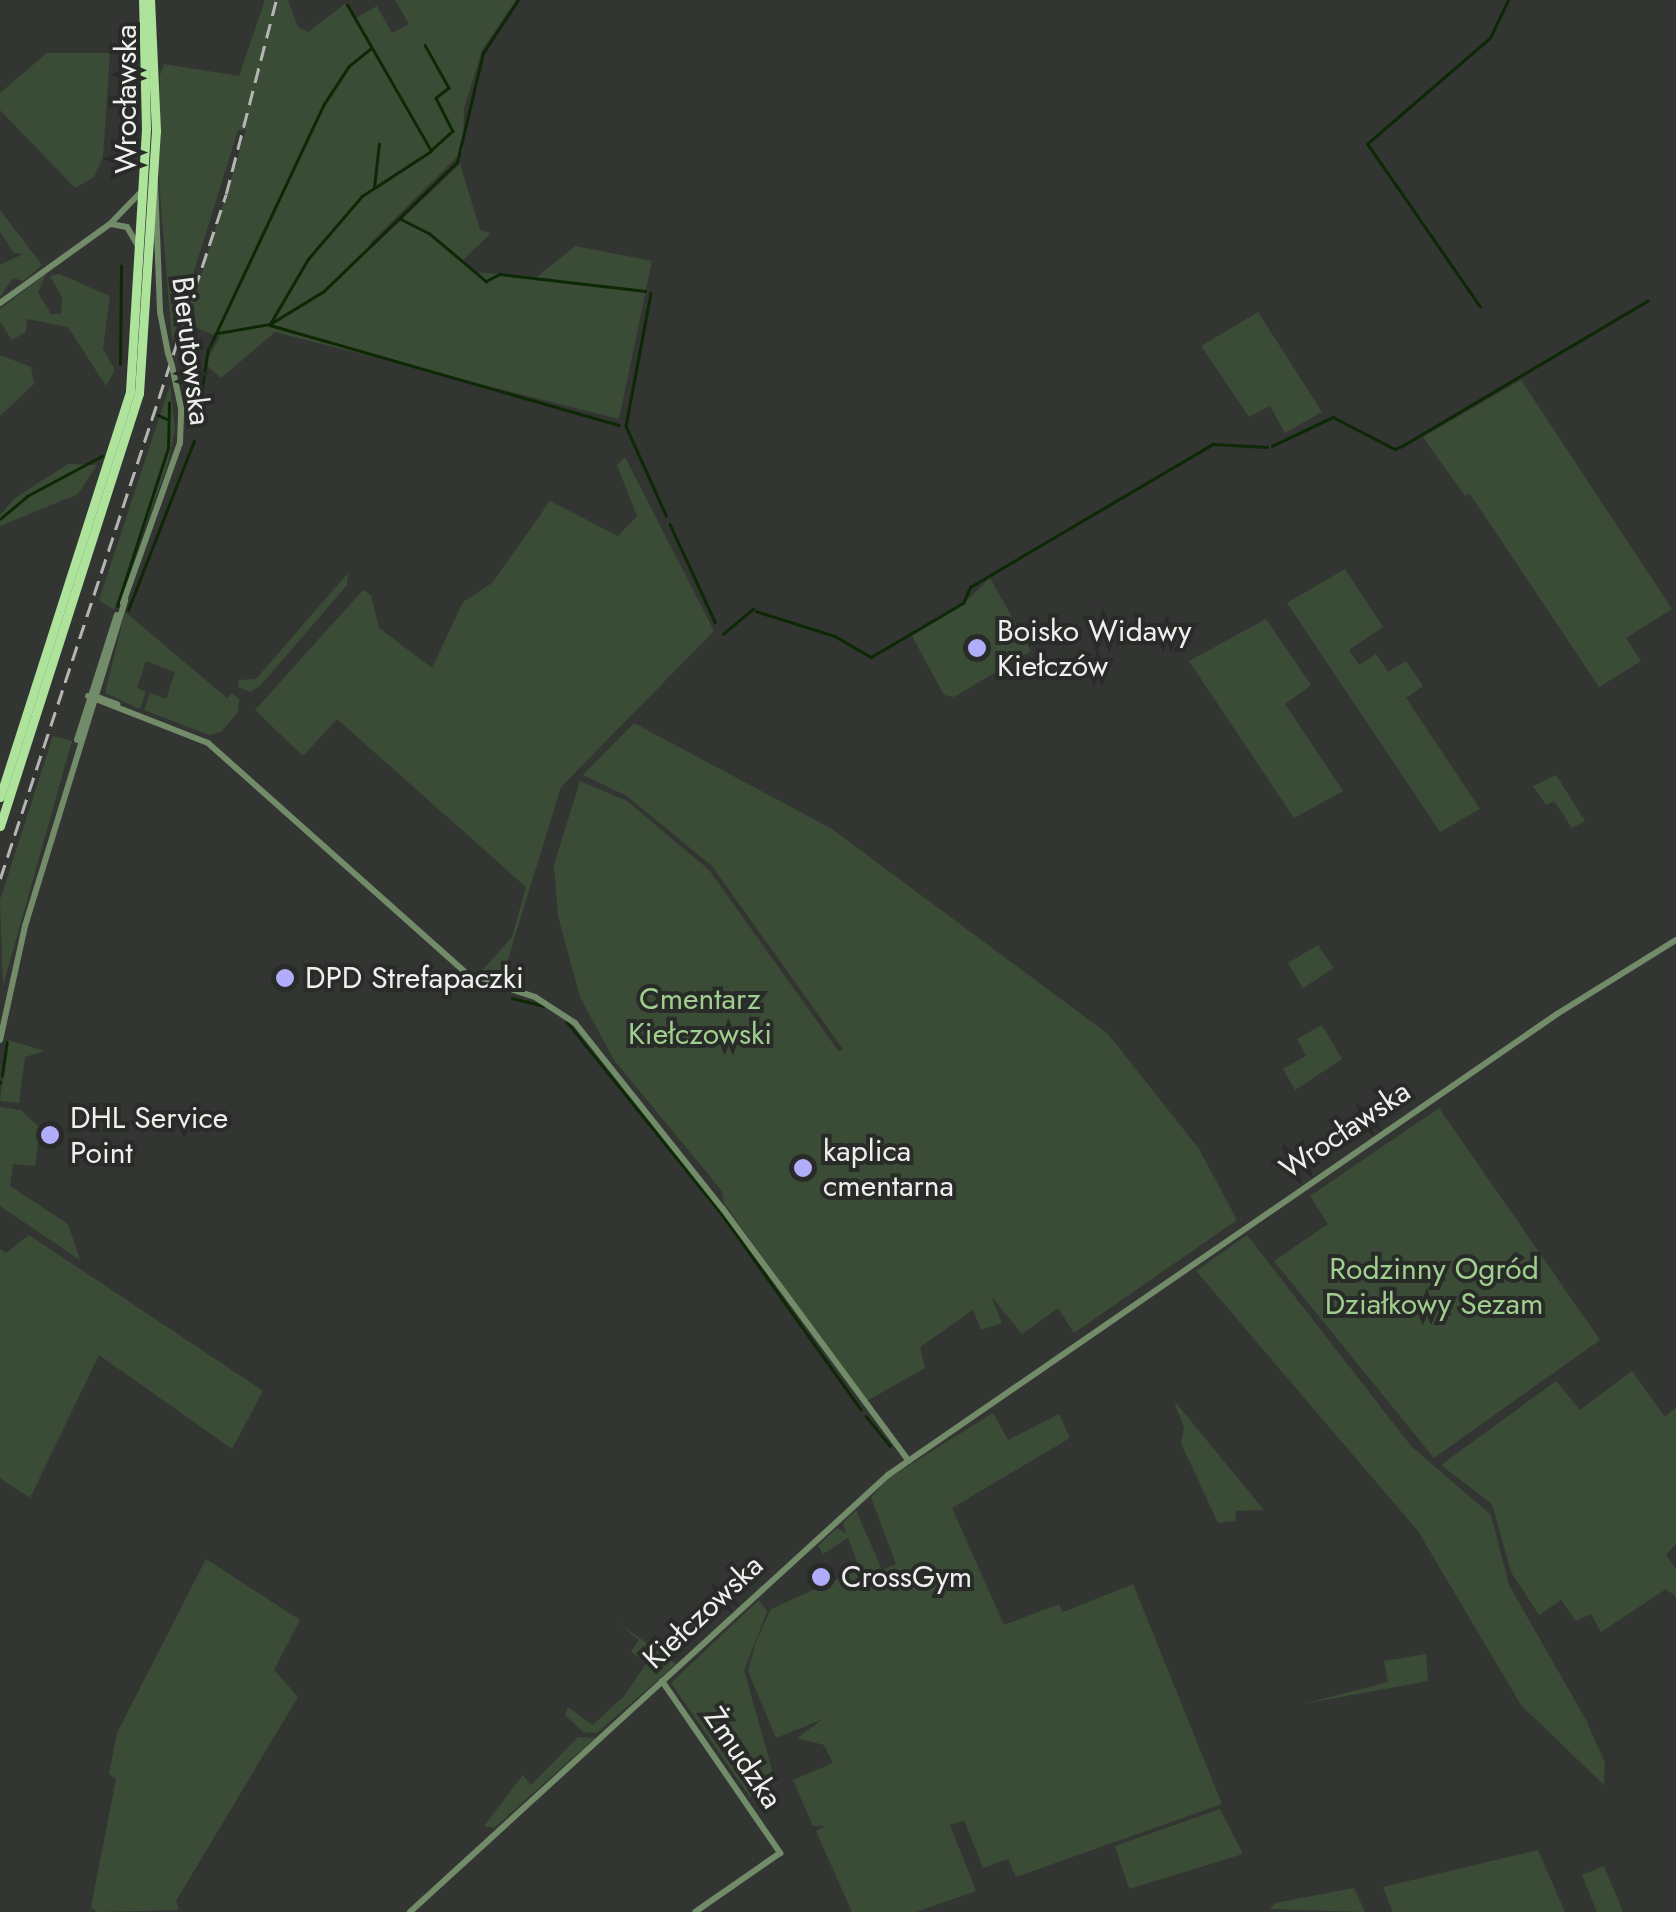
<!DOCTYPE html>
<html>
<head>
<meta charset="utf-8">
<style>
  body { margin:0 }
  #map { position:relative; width:1676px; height:1912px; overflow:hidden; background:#333533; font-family:Jost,sans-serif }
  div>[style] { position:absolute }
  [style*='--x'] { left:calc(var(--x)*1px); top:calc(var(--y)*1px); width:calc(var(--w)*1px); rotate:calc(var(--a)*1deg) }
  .green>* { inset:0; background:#3b4c36 }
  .stream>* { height:2.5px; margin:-1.25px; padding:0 1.25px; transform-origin:1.25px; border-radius:1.25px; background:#0d2804 }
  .minor>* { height:6px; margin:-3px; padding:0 3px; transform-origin:3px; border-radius:3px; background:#728c6a }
  .major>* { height:9px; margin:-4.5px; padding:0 4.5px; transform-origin:4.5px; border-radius:4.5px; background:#aee39c }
  .rail>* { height:2.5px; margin-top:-1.25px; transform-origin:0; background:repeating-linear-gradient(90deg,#b5b6b4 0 15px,transparent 0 23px) }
  .minor-bridge>* { height:6px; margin:-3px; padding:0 3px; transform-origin:3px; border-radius:3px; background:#728c6a }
  .dots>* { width:28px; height:28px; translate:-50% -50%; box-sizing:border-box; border:5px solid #292b29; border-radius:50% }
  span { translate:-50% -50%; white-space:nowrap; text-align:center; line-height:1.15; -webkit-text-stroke:8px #292b29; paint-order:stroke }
  .street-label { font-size:30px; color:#eff0ee }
  .poi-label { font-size:30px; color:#eff0ee }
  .left { translate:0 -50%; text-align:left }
  .park-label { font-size:30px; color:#9fce8f }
</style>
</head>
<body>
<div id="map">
  <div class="green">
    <i style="clip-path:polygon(265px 0,288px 0,298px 27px,308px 32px,345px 4px,356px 18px,377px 6px,392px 33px,409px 24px,395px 0,516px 0,482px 50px,464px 108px,463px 151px,370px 243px,374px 246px,460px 164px,480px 230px,491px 233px,462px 261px,473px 272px,537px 277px,575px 246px,652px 261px,619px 419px,275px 332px,221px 378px,205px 364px,220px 337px,186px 324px,246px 130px,238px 130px,172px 342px,158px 168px,160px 75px,164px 64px,239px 76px)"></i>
    <i style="clip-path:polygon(47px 53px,110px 53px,103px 157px,94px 177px,75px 188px,0 110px,0 93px)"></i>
    <i style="clip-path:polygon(0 210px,42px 265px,23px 281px,13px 278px,0 297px,0 265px,23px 254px,14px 253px,0 232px)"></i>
    <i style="clip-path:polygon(46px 274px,38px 293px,51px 314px,61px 314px,62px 297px,50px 276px,59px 274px,110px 296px,103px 349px,115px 370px,106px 386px,68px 327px,27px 319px,26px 332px,12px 340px,0 322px,0 309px)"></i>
    <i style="clip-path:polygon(1258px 312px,1322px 412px,1285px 433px,1270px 406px,1249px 417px,1201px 346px)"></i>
    <i style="clip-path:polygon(0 355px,31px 367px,34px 384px,0 416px)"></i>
    <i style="clip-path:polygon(1521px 380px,1672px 609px,1626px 638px,1641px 661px,1599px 687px,1470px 494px,1465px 496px,1423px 437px)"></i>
    <i style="clip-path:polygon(170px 385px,175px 430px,167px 467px,114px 610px,99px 600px)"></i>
    <i style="clip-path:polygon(625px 457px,714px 631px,561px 787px,503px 975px,495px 980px,478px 975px,512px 937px,526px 887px,337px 719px,303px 756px,255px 710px,363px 590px,371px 595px,379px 628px,432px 668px,463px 602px,492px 583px,550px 501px,618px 536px,637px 516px,617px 465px)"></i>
    <i style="clip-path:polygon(68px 464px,97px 465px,78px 494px,0 526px,0 515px,15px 498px)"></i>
    <i style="clip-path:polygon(1345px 569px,1383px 627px,1349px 650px,1359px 665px,1376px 654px,1388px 672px,1406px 661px,1423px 686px,1406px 698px,1480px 809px,1440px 832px,1287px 603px)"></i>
    <i style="clip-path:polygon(348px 573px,347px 585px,260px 686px,250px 692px,238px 687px,239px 680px,256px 679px)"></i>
    <i style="clip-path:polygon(990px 578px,1031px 651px,954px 697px,944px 695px,912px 636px,963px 604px)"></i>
    <i style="clip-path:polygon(125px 612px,227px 698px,232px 693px,239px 699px,238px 712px,221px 732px,209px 735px,144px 710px,150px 693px,166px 699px,175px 672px,146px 661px,137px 688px,146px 692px,140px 709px,105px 693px)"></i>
    <i style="clip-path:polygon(1266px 619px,1311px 685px,1285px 704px,1343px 791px,1294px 818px,1189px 661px)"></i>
    <i style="clip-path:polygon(634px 723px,832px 829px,1108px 1034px,1199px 1149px,1237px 1220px,1074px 1333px,1058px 1308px,1022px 1334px,991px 1296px,1002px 1323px,981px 1330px,973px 1310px,920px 1347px,925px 1368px,865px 1402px,724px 1203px,722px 1191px,614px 1060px,580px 997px,558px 916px,554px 865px,580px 781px,627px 801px,709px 870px,839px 1052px,843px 1049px,712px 866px,627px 796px,583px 775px)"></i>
    <i style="clip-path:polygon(53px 736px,72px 741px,3px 986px,0 900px)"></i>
    <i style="clip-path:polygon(1556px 775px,1585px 821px,1572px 828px,1554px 801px,1546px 805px,1533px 786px)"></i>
    <i style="clip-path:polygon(1318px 945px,1334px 968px,1303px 988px,1288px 963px)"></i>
    <i style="clip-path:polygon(1322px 1025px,1342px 1059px,1295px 1090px,1283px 1069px,1306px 1056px,1297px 1039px)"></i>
    <i style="clip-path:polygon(8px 1040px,45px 1051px,25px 1057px,19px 1103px,0 1101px)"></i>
    <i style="clip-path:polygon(0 1107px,21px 1110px,40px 1128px,35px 1166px,13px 1164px,10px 1186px,68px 1224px,80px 1260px,0 1206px)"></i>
    <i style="clip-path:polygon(1439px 1108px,1600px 1340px,1434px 1458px,1274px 1261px,1328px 1224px,1310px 1196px)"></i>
    <i style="clip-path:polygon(29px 1235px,263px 1391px,232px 1449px,99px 1355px,30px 1498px,0 1478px,0 1249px,6px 1253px)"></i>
    <i style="clip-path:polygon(1247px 1235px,1411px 1446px,1491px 1515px,1509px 1585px,1586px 1720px,1605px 1763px,1604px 1785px,1521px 1705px,1418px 1531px,1196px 1271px)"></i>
    <i style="clip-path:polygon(1632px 1371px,1665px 1417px,1676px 1407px,1676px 1544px,1666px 1555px,1676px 1569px,1676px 1597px,1666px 1589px,1601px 1632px,1591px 1614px,1576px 1621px,1561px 1600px,1539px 1615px,1511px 1572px,1492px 1504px,1441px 1465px,1556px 1381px,1580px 1410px)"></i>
    <i style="clip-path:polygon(1175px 1405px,1176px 1403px,1264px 1510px,1236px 1511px,1235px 1521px,1218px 1523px,1181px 1443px,1184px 1427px)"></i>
    <i style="clip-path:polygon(993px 1413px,1008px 1440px,1059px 1414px,1070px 1438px,952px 1508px,1004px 1625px,1059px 1604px,1063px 1612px,1133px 1584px,1222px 1804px,1016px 1877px,1008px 1859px,983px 1868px,964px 1820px,950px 1825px,976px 1891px,916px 1912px,852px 1912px,816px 1831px,825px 1826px,813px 1826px,793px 1780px,833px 1763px,824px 1745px,797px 1738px,823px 1719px,776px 1738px,748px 1671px,756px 1642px,771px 1609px,860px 1569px,848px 1538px,823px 1554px,818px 1546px,837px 1528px,846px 1533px,843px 1523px,856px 1510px,882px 1570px,896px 1564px,871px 1497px,889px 1478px)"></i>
    <i style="clip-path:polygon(206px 1559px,300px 1620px,274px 1670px,298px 1697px,176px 1901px,179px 1910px,97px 1912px,91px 1907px,116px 1779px,109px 1774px,117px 1733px)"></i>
    <i style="clip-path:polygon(759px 1600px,767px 1612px,744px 1670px,774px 1777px,750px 1797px,671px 1683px)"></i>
    <i style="clip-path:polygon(616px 1621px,676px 1664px,597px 1733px,583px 1732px,565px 1715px,568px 1707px,593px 1725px,625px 1695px,647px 1662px,631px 1652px,639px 1640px)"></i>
    <i style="clip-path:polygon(1426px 1654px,1428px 1681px,1303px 1704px,1388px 1682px,1384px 1661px)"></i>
    <i style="clip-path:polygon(578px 1737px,595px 1738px,494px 1828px,484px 1826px,523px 1775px,531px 1785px)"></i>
    <i style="clip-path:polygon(1220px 1809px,1243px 1854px,1129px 1889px,1115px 1846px)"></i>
    <i style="clip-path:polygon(1538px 1850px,1565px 1912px,1393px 1912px,1383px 1887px)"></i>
    <i style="clip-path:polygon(1604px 1866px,1623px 1912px,1597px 1912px,1582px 1875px)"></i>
    <i style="clip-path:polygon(1354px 1888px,1365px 1912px,1270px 1909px,1275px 1903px)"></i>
  </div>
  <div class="stream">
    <i style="--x:425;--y:45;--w:49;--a:60.8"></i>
    <i style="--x:449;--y:88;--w:16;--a:142"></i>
    <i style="--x:436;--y:98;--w:37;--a:63"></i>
    <i style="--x:453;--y:131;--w:28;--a:138"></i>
    <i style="--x:374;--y:187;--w:43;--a:-83.4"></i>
    <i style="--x:401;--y:219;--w:31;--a:27"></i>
    <i style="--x:429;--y:233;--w:75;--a:40.1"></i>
    <i style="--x:486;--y:281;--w:16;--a:-27"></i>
    <i style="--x:500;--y:274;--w:146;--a:6.7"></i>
    <i style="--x:651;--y:293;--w:135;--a:100.6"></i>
    <i style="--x:626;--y:426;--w:98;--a:65.8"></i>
    <i style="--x:1480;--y:307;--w:198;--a:-124.7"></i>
    <i style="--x:1367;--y:144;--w:162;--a:-40.8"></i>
    <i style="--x:1490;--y:38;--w:42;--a:-64.7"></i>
    <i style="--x:270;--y:324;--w:63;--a:-31.4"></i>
    <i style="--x:324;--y:291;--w:185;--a:-44.1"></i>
    <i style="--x:457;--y:162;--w:112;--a:-76.6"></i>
    <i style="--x:483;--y:53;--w:64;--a:-56.6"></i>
    <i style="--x:270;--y:325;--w:363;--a:16"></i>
    <i style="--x:218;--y:333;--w:53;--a:-9.8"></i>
    <i style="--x:270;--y:324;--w:75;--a:-59.7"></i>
    <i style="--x:308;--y:259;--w:83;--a:-49.4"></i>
    <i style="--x:362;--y:196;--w:82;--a:-33.1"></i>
    <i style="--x:431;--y:151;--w:168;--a:-119.9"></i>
    <i style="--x:210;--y:346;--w:268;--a:-64.8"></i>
    <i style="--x:324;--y:104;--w:45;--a:-56.7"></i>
    <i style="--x:349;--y:66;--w:27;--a:-39"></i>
    <i style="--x:120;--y:364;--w:98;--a:-89.4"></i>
    <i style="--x:158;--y:415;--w:10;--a:24"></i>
    <i style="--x:197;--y:419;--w:71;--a:-81.1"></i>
    <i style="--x:1272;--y:446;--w:68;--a:-25.4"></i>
    <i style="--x:1333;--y:417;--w:70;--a:27.3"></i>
    <i style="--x:1395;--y:449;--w:8;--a:-23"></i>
    <i style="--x:1402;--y:446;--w:285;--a:-30.6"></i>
    <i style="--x:0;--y:519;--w:35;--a:-40"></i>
    <i style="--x:27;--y:496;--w:85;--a:-28.1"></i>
    <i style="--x:670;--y:524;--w:108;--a:65.3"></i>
    <i style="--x:117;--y:606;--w:166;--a:-72.1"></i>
    <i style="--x:168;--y:448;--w:45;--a:-88.7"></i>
    <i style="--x:128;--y:610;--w:181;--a:-68.7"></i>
    <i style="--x:756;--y:611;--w:83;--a:17.6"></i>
    <i style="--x:835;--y:636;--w:42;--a:30.3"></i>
    <i style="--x:871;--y:657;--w:107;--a:-30.4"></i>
    <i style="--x:963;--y:603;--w:17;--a:-66"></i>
    <i style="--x:970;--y:587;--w:282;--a:-30.5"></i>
    <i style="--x:1213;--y:444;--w:54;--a:3.2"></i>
    <i style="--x:723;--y:634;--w:39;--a:-40"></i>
    <i style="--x:512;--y:998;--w:33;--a:14"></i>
    <i style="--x:567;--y:1022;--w:245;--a:51.1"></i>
    <i style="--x:721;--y:1213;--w:241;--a:54.5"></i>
    <i style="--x:2;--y:1076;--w:34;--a:-82"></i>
    <i style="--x:0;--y:1083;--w:1;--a:-90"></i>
    <i style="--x:866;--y:1416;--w:38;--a:51"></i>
  </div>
  <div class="minor">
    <i style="--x:155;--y:181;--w:131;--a:87.8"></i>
    <i style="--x:160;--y:312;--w:42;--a:79"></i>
    <i style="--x:111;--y:224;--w:16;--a:11"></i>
    <i style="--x:127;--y:227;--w:20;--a:60"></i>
    <i style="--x:0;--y:303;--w:135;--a:-35.7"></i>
    <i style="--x:110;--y:224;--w:42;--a:-46"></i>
    <i style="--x:123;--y:603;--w:170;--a:-70.4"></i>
    <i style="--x:180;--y:443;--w:35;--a:-88"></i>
    <i style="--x:181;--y:408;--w:43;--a:-102.1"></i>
    <i style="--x:92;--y:695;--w:27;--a:20"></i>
    <i style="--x:88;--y:696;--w:129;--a:21.4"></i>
    <i style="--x:208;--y:743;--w:348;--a:41.7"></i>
    <i style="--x:468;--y:975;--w:71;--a:18.2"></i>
    <i style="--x:535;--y:997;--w:48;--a:33"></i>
    <i style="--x:575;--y:1023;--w:238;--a:51.5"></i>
    <i style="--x:723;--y:1209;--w:313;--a:53.6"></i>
    <i style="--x:77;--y:740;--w:131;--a:-72.3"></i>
    <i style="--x:0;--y:1040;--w:117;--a:-77.6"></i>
    <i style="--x:25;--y:926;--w:341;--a:-72.9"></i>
    <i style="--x:662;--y:1681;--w:209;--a:55.5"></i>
    <i style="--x:780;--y:1853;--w:103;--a:145.2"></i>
    <i style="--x:410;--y:1912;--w:648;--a:-42.43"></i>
    <i style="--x:888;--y:1475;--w:812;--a:-34.57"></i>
    <i style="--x:1557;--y:1014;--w:140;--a:-31.9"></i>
  </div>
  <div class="major">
    <i style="--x:0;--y:797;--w:426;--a:-72.2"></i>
    <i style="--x:130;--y:391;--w:262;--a:-86.5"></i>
    <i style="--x:146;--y:129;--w:129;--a:-91.3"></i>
    <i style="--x:0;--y:826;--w:455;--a:-72.2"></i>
    <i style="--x:139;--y:393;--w:263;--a:-86.3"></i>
    <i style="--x:156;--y:131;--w:131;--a:-92.6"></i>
  </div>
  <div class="rail">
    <i style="--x:0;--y:879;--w:721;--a:-71.74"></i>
    <i style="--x:226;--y:194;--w:200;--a:-75.5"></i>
  </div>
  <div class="minor-bridge">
    <i style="--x:168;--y:353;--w:14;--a:73"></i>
  </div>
  <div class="dots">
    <i style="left:977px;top:648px;background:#b2adfa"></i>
    <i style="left:285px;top:978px;background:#b2adfa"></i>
    <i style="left:50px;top:1135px;background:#b2adfa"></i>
    <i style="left:803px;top:1168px;background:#b2adfa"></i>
    <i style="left:821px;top:1577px;background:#b2adfa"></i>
  </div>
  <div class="street-label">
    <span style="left:126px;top:99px;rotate:-90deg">Wrocławska</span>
    <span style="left:191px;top:351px;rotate:83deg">Bierutowska</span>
    <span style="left:1345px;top:1130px;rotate:-34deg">Wrocławska</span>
    <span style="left:703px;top:1612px;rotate:-43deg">Kiełczowska</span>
    <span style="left:743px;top:1758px;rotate:56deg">Żmudzka</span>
  </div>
  <div class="poi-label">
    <span class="left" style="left:997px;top:648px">Boisko Widawy<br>Kiełczów</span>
    <span class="left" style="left:305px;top:978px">DPD Strefapaczki</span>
    <span class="left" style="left:70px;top:1135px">DHL Service<br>Point</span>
    <span class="left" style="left:823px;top:1168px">kaplica<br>cmentarna</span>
    <span class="left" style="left:841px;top:1577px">CrossGym</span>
  </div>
  <div class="park-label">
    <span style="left:700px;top:1016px">Cmentarz<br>Kiełczowski</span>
    <span style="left:1434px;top:1286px">Rodzinny Ogród<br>Działkowy Sezam</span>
  </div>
</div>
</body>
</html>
